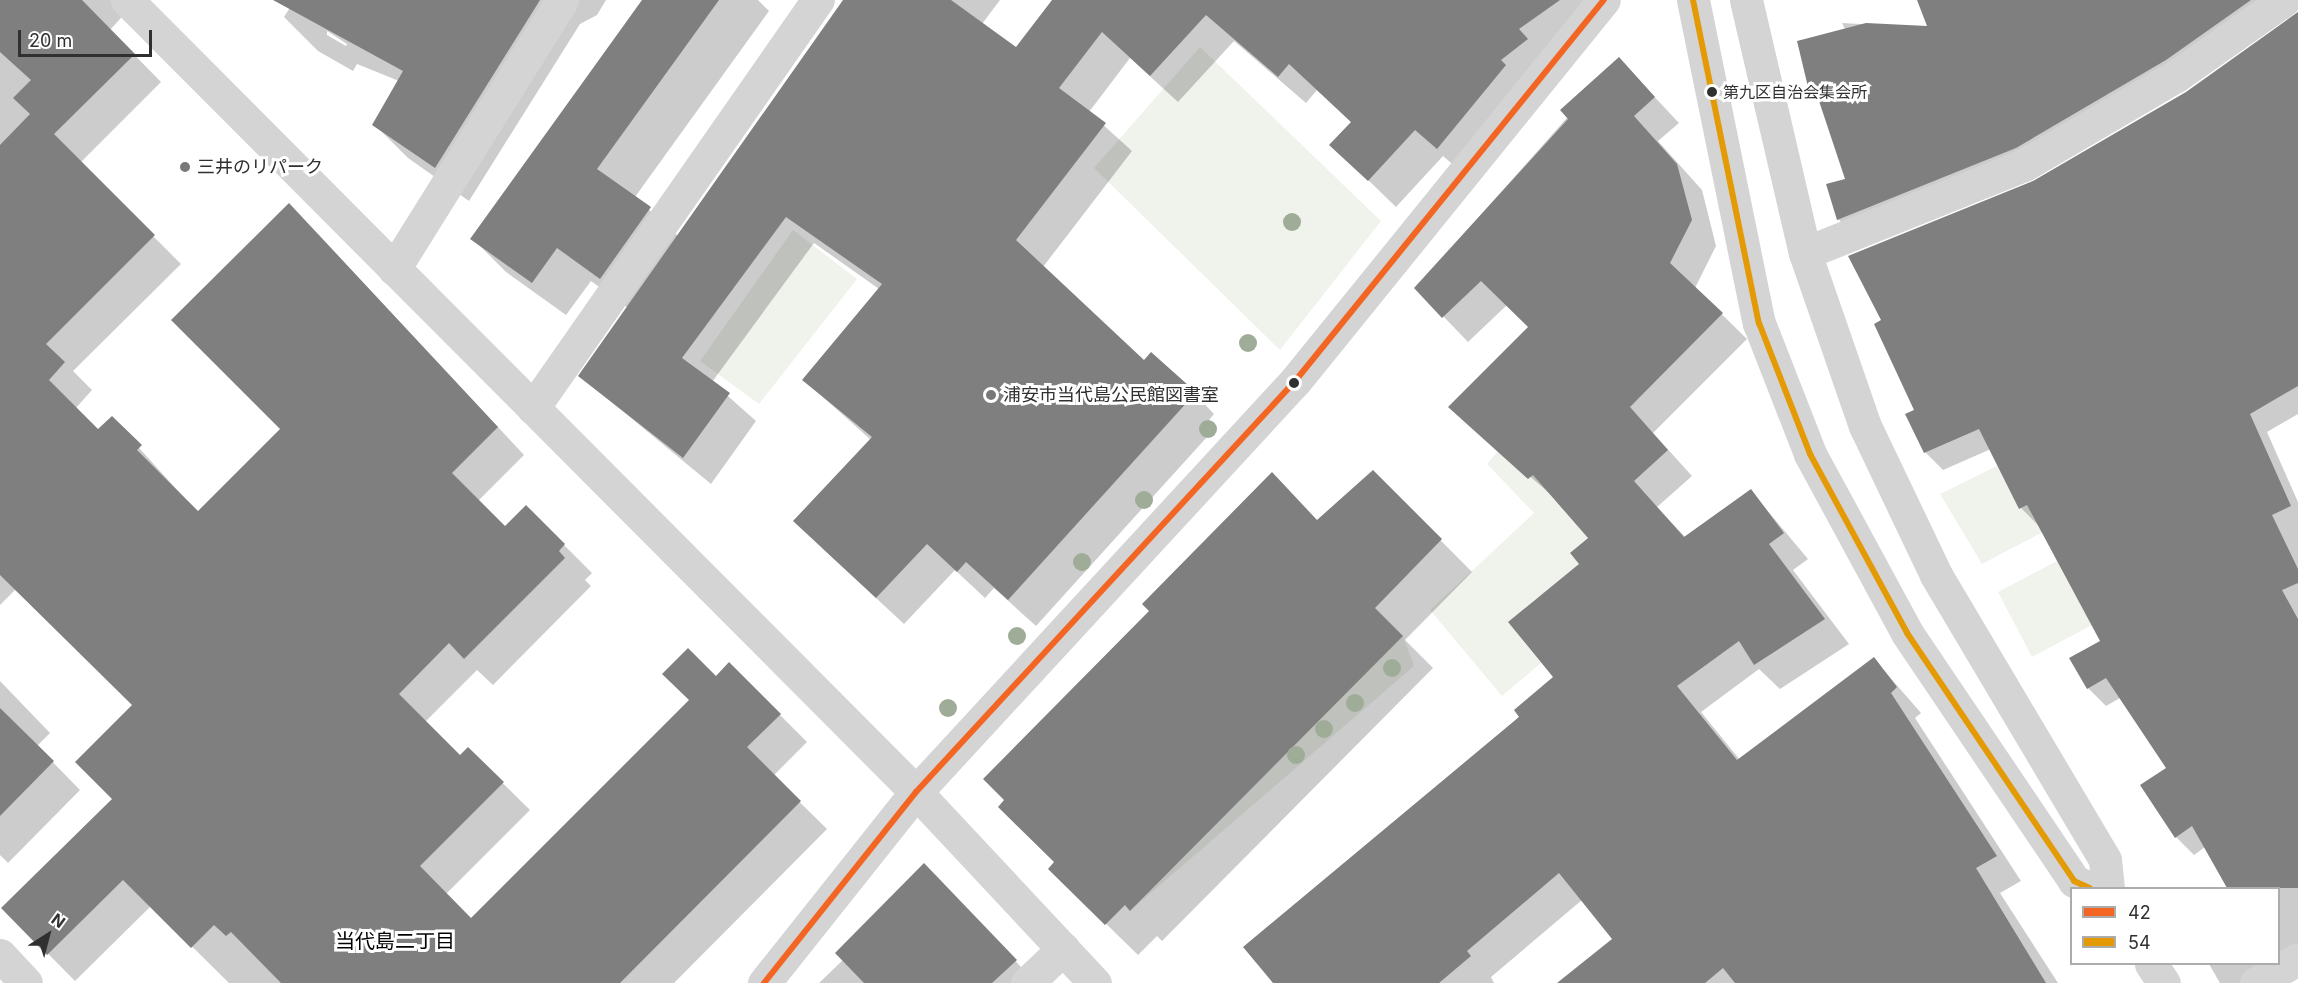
<!DOCTYPE html>
<html>
<head>
<meta charset="utf-8">
<style>
  body { margin:0 }
  #map { position:relative; width:2298px; height:983px; overflow:hidden; background:#fff; font-family:Inter,"Noto Sans JP",sans-serif }
  div>[style] { position:absolute }
  [style*='--x'] { left:calc(var(--x)*1px); top:calc(var(--y)*1px); width:calc(var(--w)*1px); rotate:calc(var(--a)*1deg) }
  .green>* { inset:0; background:#eff3ec }
  .shadow>* { inset:0; background:#0003 }
  .building>* { inset:0; background:#7f7f7f }
  .minor>* { height:33px; margin:-16.5px; padding:0 16.5px; transform-origin:16.5px; border-radius:16.5px; background:#d4d4d4 }
  .bus-1>* { height:6px; margin:-3px; padding:0 3px; transform-origin:3px; border-radius:3px; background:#f26522 }
  .bus-2>* { height:6px; margin:-3px; padding:0 3px; transform-origin:3px; border-radius:3px; background:#e39a05 }
  .trees>* { width:18px; height:18px; margin:-9px; border-radius:50%; background:#9fac97 }
  .dots>* { width:16px; height:16px; translate:-50% -50%; box-sizing:border-box; border:3px solid #fff; border-radius:50% }
  span { translate:-50% -50%; white-space:nowrap; text-align:center; line-height:1.15; -webkit-text-stroke:6px #fff; paint-order:stroke }
  .bus-label { font-size:16px; color:#303030 }
  .left { translate:0 -50%; text-align:left }
  .poi-label { font-size:18px; color:#303030 }
  .neighbourhood-label { font-size:20px; color:#000 }
  .legend { position:absolute; left:2070px; top:887px; width:210px; height:78px; box-sizing:border-box; background:#fff; border:2px solid #acacac; margin:0; padding:8px 10px; list-style:none; font-size:18px; color:#303030 }
  .legend li { display:flex; align-items:center; gap:12px; height:30px }
  .legend b { width:30px; border:2px solid #acacac }
  .north { position:absolute; left:18px; top:905px; width:60px; height:60px; -webkit-text-stroke:4px #fff; paint-order:stroke; rotate:36deg; font-size:16px; font-weight:700; line-height:24px; text-align:center; color:#303030 }
  .north::after { content:''; display:block; margin:auto; width:21px; height:27px; background:#303030; clip-path:polygon(50% 0,100% 100%,50% 72%,0 100%) }
  .scale { position:absolute; left:18px; top:30px; width:134px; height:27px; box-sizing:border-box; border:3px solid #303030; border-top:0; padding-left:8px; font-size:18px; line-height:21px; white-space:nowrap; color:#303030; -webkit-text-stroke:4px #fff; paint-order:stroke }
</style>
</head>
<body>
<div id="map">
  <div class="green">
    <i style="clip-path:polygon(1200px 47px,1381px 221px,1280px 350px,1094px 168px)"></i>
    <i style="clip-path:polygon(793px 230px,857px 279px,759px 404px,700px 361px)"></i>
    <i style="clip-path:polygon(1499px 450px,1528px 479px,1539px 468px,1552px 497px,1588px 537px,1570px 554px,1596px 583px,1538px 597px,1508px 622px,1541px 663px,1502px 696px,1430px 610px,1534px 513px,1487px 464px)"></i>
    <i style="clip-path:polygon(1997px 466px,2020px 509px,2049px 494px,2121px 491px,1982px 564px,1940px 494px)"></i>
    <i style="clip-path:polygon(2057px 561px,2092px 625px,2032px 657px,1998px 592px)"></i>
    <i style="clip-path:polygon(1403px 636px,1414px 666px,1130px 911px)"></i>
  </div>
  <div class="shadow">
    <i style="clip-path:polygon(0 0,137px 0,110px 30px,161px 82px,80px 163px,181px 264px,73px 371px,92px 390px,75px 409px,98px 431px,112px 418px,198px 513px,282px 429px,316px 232px,524px 455px,478px 501px,505px 528px,526px 507px,592px 573px,585px 580px,591px 586px,493px 685px,477px 670px,425px 722px,460px 757px,468px 749px,530px 810px,446px 894px,471px 920px,729px 664px,807px 742px,773px 776px,827px 829px,674px 983px,229px 983px,151px 906px,75px 981px,3px 908px,114px 799px,133px 705px,16px 589px,0 605px)"></i>
    <i style="clip-path:polygon(evenodd,295px 0,606px 0,597px 15px,580px 24px,469px 201px,408px 158px,374px 124px,399px 81px,357px 64px,353px 71px,318px 51px,284px 17px,295px 0,327px 31px,347px 44px,346px 46px,327px 35px,327px 31px)"></i>
    <i style="clip-path:polygon(644px 0,758px 0,769px 11px,635px 197px,678px 236px,845px 0,1000px 0,982px 24px,1016px 49px,1054px 0,1598px 0,1465px 175px,1443px 156px,1396px 207px,1332px 145px,1352px 123px,1317px 90px,1306px 103px,1234px 41px,1178px 102px,1130px 58px,1089px 112px,1132px 151px,1043px 267px,1144px 362px,1187px 386px,1214px 414px,1209px 420px,1216px 427px,1036px 626px,994px 588px,985px 598px,955px 570px,904px 624px,822px 548px,871px 440px,804px 380px,879px 289px,814px 243px,712px 382px,756px 421px,711px 484px,580px 376px,628px 308px,591px 281px,566px 315px,506px 272px,472px 238px)"></i>
    <i style="clip-path:polygon(1919px 0,2298px 0,1856px 237px,1838px 219px,1847px 180px,1819px 96px,1810px 87px,1846px 31px,1842px 23px,1931px 28px)"></i>
    <i style="clip-path:polygon(2298px 12px,2298px 414px,2267px 432px,2298px 502px,2298px 966px,2272px 983px,2220px 983px,2209px 964px,2278px 964px,2278px 888px,2229px 888px,2205px 847px,2194px 855px,2176px 837px,2168px 768px,2120px 698px,2106px 706px,2088px 688px,2102px 641px,2039px 526px,2021px 508px,1991px 449px,1943px 470px,1926px 453px,1907px 415px,1916px 411px,1883px 321px,2032px 184px,2186px 93px)"></i>
    <i style="clip-path:polygon(1619px 59px,1679px 123px,1658px 141px,1702px 190px,1716px 246px,1695px 288px,1747px 339px,1653px 433px,1692px 476px,1657px 507px,1686px 538px,1751px 491px,1808px 559px,1793px 570px,1849px 644px,1780px 689px,1759px 669px,1701px 712px,1740px 760px,1874px 659px,1921px 713px,1915px 718px,2021px 881px,2000px 893px,2058px 983px,1559px 983px,1614px 939px,1582px 900px,1491px 977px,1494px 983px,1275px 983px,1555px 677px,1590px 538px,1557px 500px,1450px 407px,1530px 327px,1507px 305px,1468px 342px,1416px 288px)"></i>
    <i style="clip-path:polygon(1373px 472px,1472px 572px,1405px 640px,1433px 668px,1162px 941px,1157px 936px,1138px 955px,1050px 869px,1056px 863px,1006px 800px)"></i>
    <i style="clip-path:polygon(0 681px,50px 733px,37px 746px,80px 790px,8px 863px,0 855px)"></i>
    <i style="clip-path:polygon(941px 882px,1036px 983px,819px 983px,844px 959px)"></i>
  </div>
  <div class="building">
    <i style="clip-path:polygon(0 0,82px 0,135px 54px,54px 134px,155px 235px,46px 344px,65px 362px,49px 380px,98px 429px,112px 416px,142px 445px,137px 450px,198px 511px,280px 429px,171px 320px,289px 203px,498px 427px,452px 473px,505px 526px,526px 505px,565px 544px,559px 551px,565px 558px,464px 659px,449px 643px,399px 694px,460px 755px,468px 747px,504px 782px,420px 866px,471px 918px,689px 700px,662px 674px,688px 648px,716px 676px,729px 662px,781px 714px,747px 747px,801px 801px,620px 983px,281px 983px,231px 932px,226px 936px,214px 925px,191px 948px,123px 880px,47px 955px,1px 908px,112px 799px,75px 762px,132px 705px,0 575px,0 145px,30px 114px,13px 98px,31px 80px,0 52px)"></i>
    <i style="clip-path:polygon(273px 0,540px 0,435px 168px,372px 125px,403px 71px)"></i>
    <i style="clip-path:polygon(642px 0,719px 0,597px 169px,651px 207px,600px 279px,557px 248px,532px 283px,470px 239px)"></i>
    <i style="clip-path:polygon(843px 0,951px 0,1016px 47px,1052px 0,1560px 0,1519px 29px,1528px 39px,1501px 60px,1506px 65px,1437px 149px,1415px 130px,1368px 181px,1329px 145px,1351px 122px,1289px 64px,1278px 77px,1206px 15px,1150px 76px,1102px 32px,1059px 88px,1106px 123px,1016px 240px,1144px 360px,1151px 352px,1188px 385px,1183px 392px,1190px 399px,1008px 600px,966px 562px,957px 572px,927px 544px,876px 598px,793px 521px,872px 437px,802px 380px,882px 284px,786px 217px,682px 358px,730px 393px,683px 458px,578px 376px)"></i>
    <i style="clip-path:polygon(1917px 0,2251px 0,2166px 60px,2016px 148px,1837px 220px,1826px 184px,1845px 179px,1814px 86px,1808px 87px,1797px 41px,1866px 23px,1927px 26px)"></i>
    <i style="clip-path:polygon(2298px 12px,2298px 386px,2250px 414px,2291px 506px,2272px 515px,2298px 569px,2298px 583px,2282px 590px,2298px 619px,2298px 888px,2227px 888px,2192px 826px,2175px 838px,2140px 785px,2166px 768px,2106px 678px,2087px 689px,2069px 658px,2100px 641px,2027px 505px,2019px 509px,1979px 429px,1924px 453px,1905px 414px,1914px 410px,1874px 324px,1881px 320px,1848px 256px,2033px 181px,2186px 92px)"></i>
    <i style="clip-path:polygon(1619px 57px,1655px 97px,1634px 116px,1677px 164px,1692px 220px,1670px 263px,1723px 313px,1630px 407px,1668px 450px,1634px 481px,1684px 537px,1751px 489px,1784px 533px,1769px 544px,1825px 619px,1754px 665px,1739px 641px,1677px 686px,1737px 760px,1874px 657px,1897px 687px,1891px 693px,1997px 856px,1976px 868px,2046px 983px,1735px 983px,1723px 968px,1705px 983px,1557px 983px,1612px 939px,1559px 873px,1467px 951px,1471px 956px,1439px 983px,1273px 983px,1243px 947px,1519px 717px,1514px 710px,1553px 677px,1508px 622px,1579px 564px,1570px 553px,1588px 538px,1533px 475px,1528px 479px,1448px 407px,1528px 327px,1481px 281px,1442px 318px,1414px 288px,1568px 119px,1560px 110px)"></i>
    <i style="clip-path:polygon(1373px 470px,1442px 539px,1375px 608px,1403px 636px,1130px 911px,1125px 905px,1105px 925px,1048px 869px,1054px 862px,998px 807px,1004px 800px,983px 779px,1149px 611px,1142px 604px,1272px 472px,1317px 520px)"></i>
    <i style="clip-path:polygon(0 708px,54px 761px,0 816px)"></i>
    <i style="clip-path:polygon(924px 863px,1017px 960px,992px 983px,864px 983px,835px 953px)"></i>
  </div>
  <div class="minor">
    <i style="--x:127;--y:0;--w:1118;--a:45.11"></i>
    <i style="--x:916;--y:792;--w:262;--a:46.9"></i>
    <i style="--x:1693;--y:0;--w:330;--a:78.5"></i>
    <i style="--x:1759;--y:323;--w:141;--a:68.7"></i>
    <i style="--x:1810;--y:454;--w:204;--a:61.5"></i>
    <i style="--x:1907;--y:633;--w:299;--a:56"></i>
    <i style="--x:2074;--y:881;--w:17;--a:24"></i>
    <i style="--x:1746;--y:0;--w:260;--a:76.9"></i>
    <i style="--x:1805;--y:253;--w:183;--a:70.9"></i>
    <i style="--x:1865;--y:426;--w:165;--a:64.5"></i>
    <i style="--x:1936;--y:575;--w:331;--a:59.3"></i>
    <i style="--x:2105;--y:860;--w:28;--a:84"></i>
    <i style="--x:1805;--y:253;--w:236;--a:-21.9"></i>
    <i style="--x:2024;--y:165;--w:176;--a:-30.4"></i>
    <i style="--x:2176;--y:76;--w:132;--a:-35.1"></i>
    <i style="--x:394;--y:269;--w:317;--a:-58"></i>
    <i style="--x:533;--y:408;--w:498;--a:-55.1"></i>
    <i style="--x:0;--y:955;--w:38;--a:47"></i>
    <i style="--x:2151;--y:964;--w:23;--a:56"></i>
    <i style="--x:764;--y:983;--w:244;--a:-51.5"></i>
    <i style="--x:916;--y:792;--w:560;--a:-47.31"></i>
    <i style="--x:1296;--y:380;--w:489;--a:-51"></i>
    <i style="--x:1027;--y:983;--w:50;--a:-43.4"></i>
    <i style="--x:2256;--y:983;--w:48;--a:-29.7"></i>
  </div>
  <div class="bus-1">
    <i style="--x:764;--y:983;--w:244;--a:-51.5"></i>
    <i style="--x:916;--y:792;--w:560;--a:-47.31"></i>
    <i style="--x:1296;--y:380;--w:489;--a:-51"></i>
  </div>
  <div class="bus-2">
    <i style="--x:1693;--y:0;--w:330;--a:78.5"></i>
    <i style="--x:1759;--y:323;--w:141;--a:68.7"></i>
    <i style="--x:1810;--y:454;--w:204;--a:61.5"></i>
    <i style="--x:1907;--y:633;--w:299;--a:56"></i>
    <i style="--x:2074;--y:881;--w:17;--a:24"></i>
  </div>
  <div class="trees">
    <i style="left:1292px;top:222px"></i>
    <i style="left:1248px;top:343px"></i>
    <i style="left:1208px;top:429px"></i>
    <i style="left:1144px;top:500px"></i>
    <i style="left:1082px;top:562px"></i>
    <i style="left:1017px;top:636px"></i>
    <i style="left:1392px;top:668px"></i>
    <i style="left:1355px;top:703px"></i>
    <i style="left:948px;top:708px"></i>
    <i style="left:1324px;top:729px"></i>
    <i style="left:1296px;top:755px"></i>
  </div>
  <div class="dots">
    <i style="left:1712px;top:92px;background:#303030"></i>
    <i style="left:185px;top:167px;background:#787878"></i>
    <i style="left:1294px;top:383px;background:#303030"></i>
    <i style="left:991px;top:395px;background:#787878"></i>
  </div>
  <div class="bus-label">
    <span class="left" style="left:1723px;top:92px">第九区自治会集会所</span>
  </div>
  <div class="poi-label">
    <span class="left" style="left:197px;top:167px">三井のリパーク</span>
    <span class="left" style="left:1003px;top:395px">浦安市当代島公民館図書室</span>
  </div>
  <div class="neighbourhood-label">
    <span style="left:395px;top:941px">当代島二丁目</span>
  </div>
  <ul class="legend">
  <li><b style="height:8px;background:#f26522"></b>42</li>
  <li><b style="height:8px;background:#e39a05"></b>54</li>
  </ul>
  <div class="north">N</div>
  <div class="scale">20 m</div>
</div>
</body>
</html>
